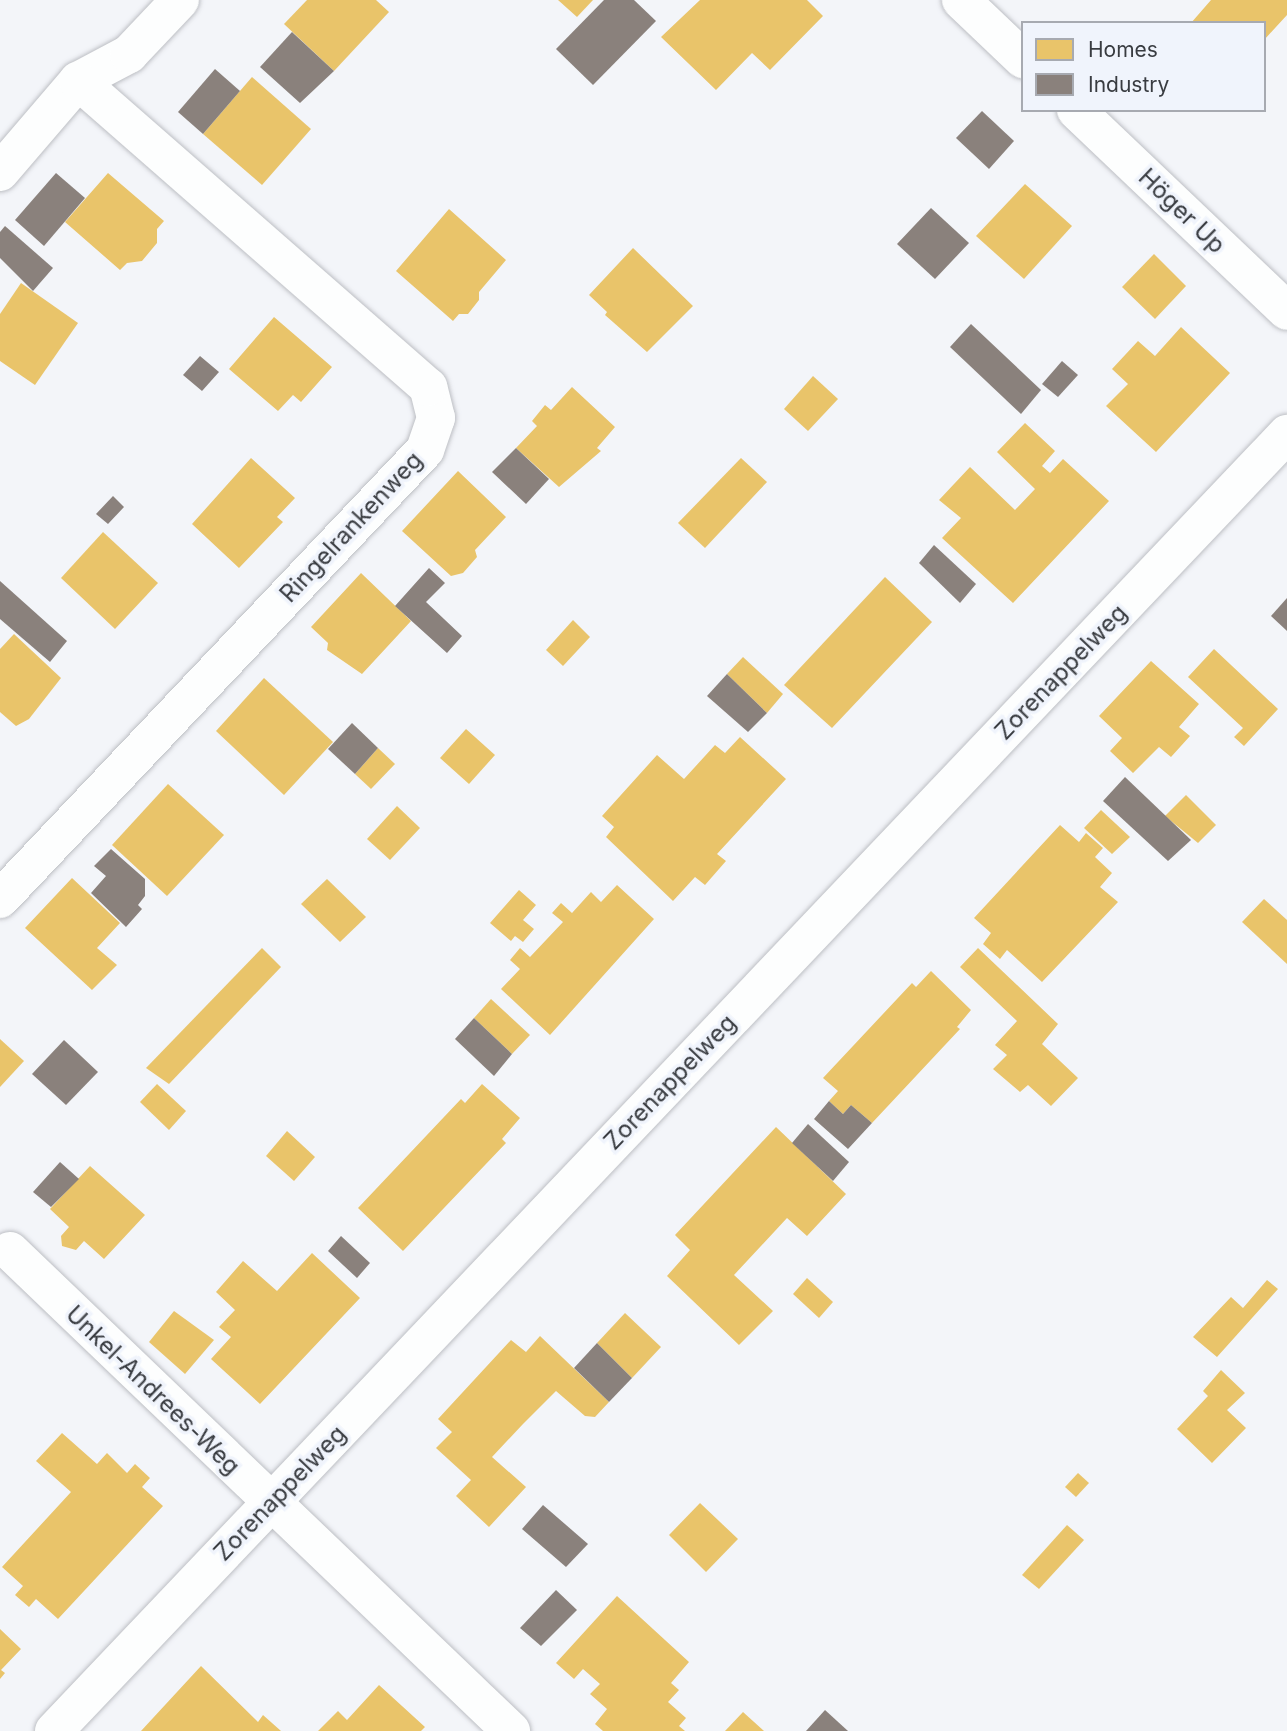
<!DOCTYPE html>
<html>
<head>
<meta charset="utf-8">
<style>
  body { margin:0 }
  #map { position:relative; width:1287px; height:1731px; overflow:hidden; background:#f3f5f9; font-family:Inter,sans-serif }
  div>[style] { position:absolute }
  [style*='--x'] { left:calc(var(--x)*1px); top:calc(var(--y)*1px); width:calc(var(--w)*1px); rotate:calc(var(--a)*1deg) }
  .homes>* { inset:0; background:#e9c46a }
  .industry>* { inset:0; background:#8a817c }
  .roads { filter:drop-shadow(0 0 2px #bdbfc4) drop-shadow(0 0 2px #bdbfc4) }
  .minor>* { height:38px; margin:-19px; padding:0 19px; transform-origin:19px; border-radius:19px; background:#fdfefe }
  span { translate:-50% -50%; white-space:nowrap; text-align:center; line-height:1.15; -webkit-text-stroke:7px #f0f4fc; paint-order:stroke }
  .street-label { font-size:24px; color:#393c41 }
  .legend { position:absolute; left:1021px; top:21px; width:245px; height:91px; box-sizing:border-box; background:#f0f4fc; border:2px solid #a7aab1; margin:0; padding:9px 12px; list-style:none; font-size:21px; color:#393c41 }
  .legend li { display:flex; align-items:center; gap:14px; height:35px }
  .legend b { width:35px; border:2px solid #a7aab1 }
</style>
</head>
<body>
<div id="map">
  <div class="homes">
    <i style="clip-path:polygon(307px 0,376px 0,389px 12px,334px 71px,284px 24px)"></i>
    <i style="clip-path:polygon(558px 0,593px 0,577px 17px)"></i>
    <i style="clip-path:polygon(700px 0,807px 0,823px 16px,770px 70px,752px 53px,716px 90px,661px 37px)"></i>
    <i style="clip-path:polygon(1211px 0,1287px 0,1287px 15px,1264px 40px,1264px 23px,1191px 23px)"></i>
    <i style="clip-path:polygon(252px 77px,311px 129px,262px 185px,203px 134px)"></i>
    <i style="clip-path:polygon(108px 173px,164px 221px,157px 229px,157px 243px,142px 261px,127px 263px,120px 270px,65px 222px)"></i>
    <i style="clip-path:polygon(1025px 184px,1072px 226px,1024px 279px,976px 236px)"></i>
    <i style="clip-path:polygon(449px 209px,506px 260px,479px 292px,479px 300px,468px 314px,459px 314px,453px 321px,396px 271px)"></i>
    <i style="clip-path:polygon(633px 248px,693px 306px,647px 352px,605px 315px,607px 312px,589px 295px)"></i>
    <i style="clip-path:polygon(1154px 254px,1186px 286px,1155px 319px,1122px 287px)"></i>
    <i style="clip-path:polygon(21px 283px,78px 323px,35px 385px,0 361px,0 314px)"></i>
    <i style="clip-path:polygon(274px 317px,332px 367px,301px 402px,293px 395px,278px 411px,229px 369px)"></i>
    <i style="clip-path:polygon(1181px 327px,1230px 373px,1156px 452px,1106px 406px,1128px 384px,1112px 369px,1138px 341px,1155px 356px)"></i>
    <i style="clip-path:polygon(813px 376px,838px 399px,808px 431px,784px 409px)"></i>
    <i style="clip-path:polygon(572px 387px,615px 427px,597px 448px,601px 451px,559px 487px,516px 448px,537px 426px,532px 421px,545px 405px,551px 410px)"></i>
    <i style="clip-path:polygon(1025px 423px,1055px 451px,1042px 466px,1050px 473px,1063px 459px,1109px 501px,1013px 603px,942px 538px,961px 518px,939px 500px,970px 467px,1015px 510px,1035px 489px,997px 452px)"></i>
    <i style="clip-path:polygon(251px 458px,295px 498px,277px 517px,283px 522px,239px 568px,192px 524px)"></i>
    <i style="clip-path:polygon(741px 458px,767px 482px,705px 548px,678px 523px)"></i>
    <i style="clip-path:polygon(458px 471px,506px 517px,475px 550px,477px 557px,463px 573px,451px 576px,402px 531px)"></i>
    <i style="clip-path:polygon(103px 532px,158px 583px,115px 629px,61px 578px)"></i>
    <i style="clip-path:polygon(361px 573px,411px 621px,362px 674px,327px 650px,328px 643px,311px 627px)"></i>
    <i style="clip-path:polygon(885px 577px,932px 622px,832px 728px,784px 685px)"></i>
    <i style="clip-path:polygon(573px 620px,590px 637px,563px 666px,546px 650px)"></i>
    <i style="clip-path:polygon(14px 634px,61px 678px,29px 719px,16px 726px,0 712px,0 649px)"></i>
    <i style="clip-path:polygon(1214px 649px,1278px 709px,1244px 746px,1234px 737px,1243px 728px,1188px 677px)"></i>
    <i style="clip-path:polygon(743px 657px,783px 694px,767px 713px,727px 674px)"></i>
    <i style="clip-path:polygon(1151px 661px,1199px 704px,1179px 727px,1190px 736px,1171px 757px,1159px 747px,1133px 773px,1110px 751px,1122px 738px,1099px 716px)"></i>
    <i style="clip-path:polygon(264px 678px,333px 742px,284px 795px,216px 731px)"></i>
    <i style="clip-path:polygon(466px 729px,495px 755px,469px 784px,440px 758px)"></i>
    <i style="clip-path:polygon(740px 737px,786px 779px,717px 854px,726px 861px,705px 885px,695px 877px,673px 901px,606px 837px,614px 827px,602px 816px,657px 755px,684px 779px,715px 745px,725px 753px)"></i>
    <i style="clip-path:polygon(378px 748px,395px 764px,371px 789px,355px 774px)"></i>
    <i style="clip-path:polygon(168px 784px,224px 835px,167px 896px,112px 845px)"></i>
    <i style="clip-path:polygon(1186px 795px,1216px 825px,1198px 843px,1165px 816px)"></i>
    <i style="clip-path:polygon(397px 806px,420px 828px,390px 860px,367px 839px)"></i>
    <i style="clip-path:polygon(1101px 810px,1130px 837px,1112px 854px,1084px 828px)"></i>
    <i style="clip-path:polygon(1060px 825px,1079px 842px,1086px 833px,1103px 848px,1095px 857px,1112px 873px,1100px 887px,1118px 902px,1042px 982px,1007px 950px,1000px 959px,983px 944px,991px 933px,974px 918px)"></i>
    <i style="clip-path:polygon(72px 878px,120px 923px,97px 948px,117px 965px,92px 990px,25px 928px)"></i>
    <i style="clip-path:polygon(327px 879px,366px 917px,340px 942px,301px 904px)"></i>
    <i style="clip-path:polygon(617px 885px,654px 919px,550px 1035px,501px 989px,520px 969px,510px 960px,520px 948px,530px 957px,563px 922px,552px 913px,561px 903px,572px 913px,591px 892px,601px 902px)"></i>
    <i style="clip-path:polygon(519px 890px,536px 905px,523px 920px,534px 929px,523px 942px,515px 936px,511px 941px,490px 923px)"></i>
    <i style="clip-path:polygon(1264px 899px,1287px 920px,1287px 964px,1242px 922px)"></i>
    <i style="clip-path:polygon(262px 948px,281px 967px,169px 1084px,146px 1068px)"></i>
    <i style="clip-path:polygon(978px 948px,1058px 1024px,1042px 1044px,1078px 1078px,1051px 1106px,1028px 1085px,1020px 1092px,993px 1069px,1007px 1055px,995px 1045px,1017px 1021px,960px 967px)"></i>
    <i style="clip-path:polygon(931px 971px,971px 1010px,957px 1027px,960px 1029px,872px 1123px,851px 1105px,843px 1114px,829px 1101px,838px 1091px,823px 1078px,912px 983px,916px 987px)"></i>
    <i style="clip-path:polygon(491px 999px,530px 1035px,512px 1054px,474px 1018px)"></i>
    <i style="clip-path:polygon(0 1039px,24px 1061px,0 1087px)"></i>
    <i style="clip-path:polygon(157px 1084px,186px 1111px,169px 1130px,140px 1102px)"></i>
    <i style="clip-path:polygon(482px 1084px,520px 1118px,502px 1139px,506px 1143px,403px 1251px,358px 1208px,461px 1099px,465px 1103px)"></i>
    <i style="clip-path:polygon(776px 1127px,846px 1194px,807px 1236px,787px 1218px,734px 1275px,773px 1311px,739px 1345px,667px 1276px,690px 1250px,675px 1235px)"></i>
    <i style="clip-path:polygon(287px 1131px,315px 1157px,294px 1181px,266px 1156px)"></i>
    <i style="clip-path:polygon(90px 1166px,145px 1215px,104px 1259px,84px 1241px,76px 1250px,62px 1246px,61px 1236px,69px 1227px,50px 1209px)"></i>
    <i style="clip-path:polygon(312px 1253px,360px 1298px,260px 1404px,211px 1359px,231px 1337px,219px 1327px,235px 1310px,216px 1292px,243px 1261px,277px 1291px)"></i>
    <i style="clip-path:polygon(807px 1278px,833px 1302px,819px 1318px,793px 1294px)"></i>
    <i style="clip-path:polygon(1267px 1280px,1278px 1289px,1217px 1357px,1193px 1337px,1231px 1297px,1243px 1308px)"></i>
    <i style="clip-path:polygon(174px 1311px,214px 1340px,185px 1374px,149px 1342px)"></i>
    <i style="clip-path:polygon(625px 1313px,661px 1347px,632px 1378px,597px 1343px)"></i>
    <i style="clip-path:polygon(540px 1336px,609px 1402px,595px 1417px,585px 1416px,556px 1391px,523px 1424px,492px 1457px,526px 1487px,489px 1527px,456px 1496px,471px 1480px,436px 1448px,452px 1432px,438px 1419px,511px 1340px,526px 1352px)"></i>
    <i style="clip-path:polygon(1221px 1370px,1245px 1393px,1227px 1410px,1246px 1428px,1212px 1463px,1177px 1429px,1208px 1396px,1203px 1391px)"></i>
    <i style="clip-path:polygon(62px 1433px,97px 1464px,107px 1453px,127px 1473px,135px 1464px,150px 1478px,142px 1487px,163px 1506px,58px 1619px,36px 1599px,29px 1607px,15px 1595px,23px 1586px,2px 1567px,71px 1492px,36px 1461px)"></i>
    <i style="clip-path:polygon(1078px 1473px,1089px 1483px,1076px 1497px,1065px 1487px)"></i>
    <i style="clip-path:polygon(700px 1503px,738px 1539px,706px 1572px,669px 1535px)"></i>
    <i style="clip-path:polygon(1067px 1525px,1084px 1540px,1039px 1589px,1022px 1575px)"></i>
    <i style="clip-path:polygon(617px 1596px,689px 1662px,671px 1683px,679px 1690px,668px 1702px,686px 1718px,679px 1726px,685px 1731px,603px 1731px,595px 1724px,607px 1709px,590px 1694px,600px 1684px,583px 1669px,574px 1679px,556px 1663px)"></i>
    <i style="clip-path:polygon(0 1629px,21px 1649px,1px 1670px,5px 1673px,0 1679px)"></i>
    <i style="clip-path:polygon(201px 1666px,258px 1722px,263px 1715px,281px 1731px,141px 1731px)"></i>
    <i style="clip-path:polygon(379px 1685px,425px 1727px,421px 1731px,318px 1731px,338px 1711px,347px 1720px)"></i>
    <i style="clip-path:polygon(743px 1712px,764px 1731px,725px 1731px)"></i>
  </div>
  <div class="industry">
    <i style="clip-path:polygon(604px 0,634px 0,656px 21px,593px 85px,556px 49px)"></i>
    <i style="clip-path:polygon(292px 32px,334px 71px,300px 103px,260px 67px)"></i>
    <i style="clip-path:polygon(215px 69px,240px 91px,203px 134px,178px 112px)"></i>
    <i style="clip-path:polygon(982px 111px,1014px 141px,989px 169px,956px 138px)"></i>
    <i style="clip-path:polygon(56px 173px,85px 198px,44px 246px,15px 220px)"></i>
    <i style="clip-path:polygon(931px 208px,969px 243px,935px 279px,897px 244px)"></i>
    <i style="clip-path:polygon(5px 226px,53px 268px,33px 291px,0 258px,0 232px)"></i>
    <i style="clip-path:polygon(971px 324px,1041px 390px,1021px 414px,950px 347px)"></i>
    <i style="clip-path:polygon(200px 356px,219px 372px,202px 391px,183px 375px)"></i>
    <i style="clip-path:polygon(1062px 361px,1078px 375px,1058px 397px,1042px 384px)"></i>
    <i style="clip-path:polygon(516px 448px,549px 479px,526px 504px,492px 472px)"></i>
    <i style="clip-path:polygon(113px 496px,124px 507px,108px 524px,96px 514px)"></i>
    <i style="clip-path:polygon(934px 545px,976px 584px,960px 603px,919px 563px)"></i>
    <i style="clip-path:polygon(429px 568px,445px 583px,426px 602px,462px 636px,447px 653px,395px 606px)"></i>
    <i style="clip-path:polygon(0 581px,67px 641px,50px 662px,0 619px)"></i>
    <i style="clip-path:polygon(1287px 598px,1287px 631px,1271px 616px)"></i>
    <i style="clip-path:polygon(727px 674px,767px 713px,748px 732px,707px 696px)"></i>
    <i style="clip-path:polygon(352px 723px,378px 748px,355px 774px,328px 749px)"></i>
    <i style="clip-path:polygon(1125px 777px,1191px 840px,1168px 861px,1103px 801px)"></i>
    <i style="clip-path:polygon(111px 849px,145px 879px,145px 896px,138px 905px,142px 909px,126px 927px,91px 893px,106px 876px,94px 866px)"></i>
    <i style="clip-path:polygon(474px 1018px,512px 1054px,494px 1076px,455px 1039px)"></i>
    <i style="clip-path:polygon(64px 1040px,98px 1072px,66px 1105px,32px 1074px)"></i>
    <i style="clip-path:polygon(829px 1101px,843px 1114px,851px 1105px,872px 1123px,848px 1149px,814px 1119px)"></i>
    <i style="clip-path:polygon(808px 1124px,849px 1162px,833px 1181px,792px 1143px)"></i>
    <i style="clip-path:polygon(60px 1162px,79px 1179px,51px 1207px,33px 1192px)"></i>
    <i style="clip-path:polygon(341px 1236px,370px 1263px,357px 1278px,328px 1251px)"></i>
    <i style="clip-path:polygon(597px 1343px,632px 1378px,609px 1402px,574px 1368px)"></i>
    <i style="clip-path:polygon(543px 1505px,588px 1544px,566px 1567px,522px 1529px)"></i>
    <i style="clip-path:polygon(556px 1590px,577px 1610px,541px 1646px,520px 1628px)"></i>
    <i style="clip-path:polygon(825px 1710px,848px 1731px,806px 1731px)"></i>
  </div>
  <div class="roads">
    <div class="minor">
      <i style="--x:961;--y:0;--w:86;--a:43.6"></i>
      <i style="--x:1076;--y:110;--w:291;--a:43.6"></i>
      <i style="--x:0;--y:172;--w:120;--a:-49.4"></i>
      <i style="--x:78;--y:81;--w:58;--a:-27.9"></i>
      <i style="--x:129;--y:54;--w:74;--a:-46.6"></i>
      <i style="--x:0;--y:899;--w:618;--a:-46.57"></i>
      <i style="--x:425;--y:450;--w:34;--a:-71"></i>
      <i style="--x:436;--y:418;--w:32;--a:-104"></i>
      <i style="--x:428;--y:387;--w:465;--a:-138.8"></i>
      <i style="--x:10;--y:1251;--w:694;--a:43.77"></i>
      <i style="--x:54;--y:1731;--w:1790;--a:-46.45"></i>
    </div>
  </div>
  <div class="street-label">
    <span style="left:1182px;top:211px;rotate:44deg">Höger Up</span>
    <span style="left:351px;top:527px;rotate:-47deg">Ringelrankenweg</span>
    <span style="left:1061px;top:672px;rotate:-46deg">Zorenappelweg</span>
    <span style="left:670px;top:1082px;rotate:-46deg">Zorenappelweg</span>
    <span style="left:153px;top:1390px;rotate:44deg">Unkel-Andrees-Weg</span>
    <span style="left:280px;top:1493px;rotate:-46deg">Zorenappelweg</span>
  </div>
  <ul class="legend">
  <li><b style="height:19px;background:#e9c46a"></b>Homes</li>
  <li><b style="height:19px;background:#8a817c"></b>Industry</li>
  </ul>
</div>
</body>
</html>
